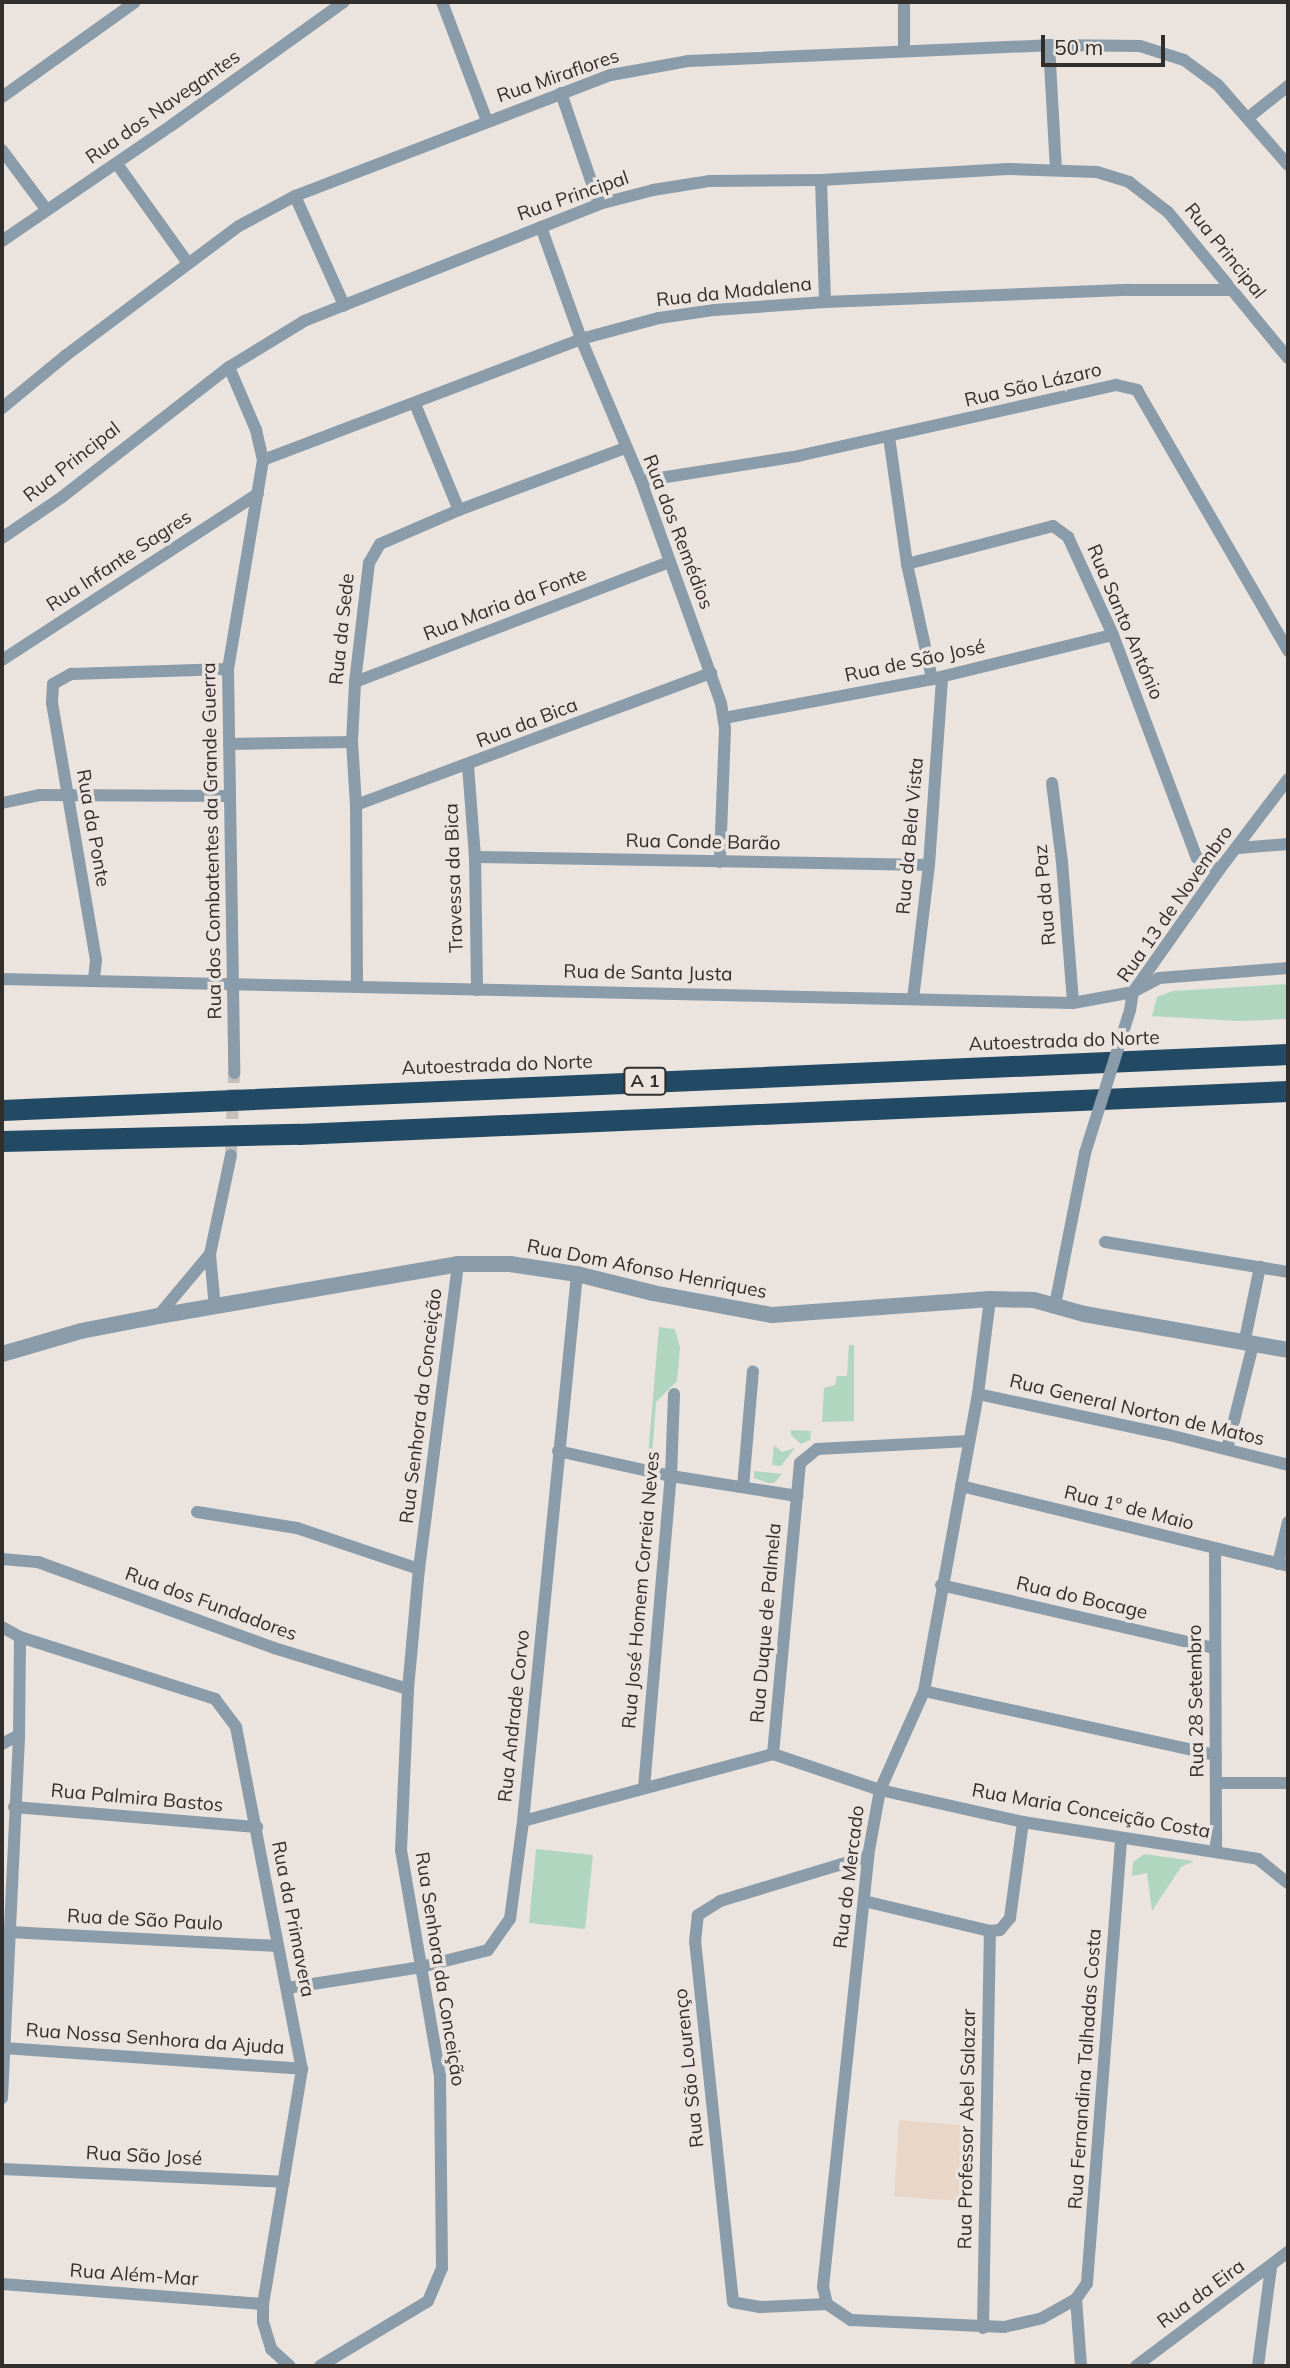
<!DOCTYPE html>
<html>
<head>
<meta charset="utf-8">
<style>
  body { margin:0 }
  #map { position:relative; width:1290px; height:2368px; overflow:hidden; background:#eae3de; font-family:Mulish,sans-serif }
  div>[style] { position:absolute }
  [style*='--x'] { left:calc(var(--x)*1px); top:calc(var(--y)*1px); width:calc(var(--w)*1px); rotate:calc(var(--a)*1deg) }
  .industrial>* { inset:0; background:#ead6c7 }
  .green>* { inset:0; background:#b1d6c0 }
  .minor-tunnel>* { height:12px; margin-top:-6px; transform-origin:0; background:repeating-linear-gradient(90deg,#c5bfba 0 12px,transparent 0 18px) }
  .minor>* { height:12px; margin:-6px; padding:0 6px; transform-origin:6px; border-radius:6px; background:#8a9ca9 }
  .tertiary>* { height:16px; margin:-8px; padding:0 8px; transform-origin:8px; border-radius:8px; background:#8a9ca9 }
  .motorway>* { height:21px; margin:-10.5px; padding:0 10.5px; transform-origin:10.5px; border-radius:10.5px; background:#224a64 }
  .minor-bridge>* { height:12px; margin:-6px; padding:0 6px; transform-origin:6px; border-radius:6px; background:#8a9ca9 }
  span { translate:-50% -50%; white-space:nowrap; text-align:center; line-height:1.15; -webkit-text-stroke:7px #eae3de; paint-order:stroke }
  .shield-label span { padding:2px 5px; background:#eae3de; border:2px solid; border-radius:5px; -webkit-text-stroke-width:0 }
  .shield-label { font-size:18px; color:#312e2c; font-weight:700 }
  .street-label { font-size:19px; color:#312e2c }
  .frame { position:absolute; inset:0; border:4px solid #312e2c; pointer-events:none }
  .scale { position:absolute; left:1041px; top:35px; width:124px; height:32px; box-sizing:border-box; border:4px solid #312e2c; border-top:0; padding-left:9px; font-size:21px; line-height:24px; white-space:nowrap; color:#312e2c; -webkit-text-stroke:5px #eae3de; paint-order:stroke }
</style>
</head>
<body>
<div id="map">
  <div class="industrial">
    <i style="clip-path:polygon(899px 2120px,970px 2126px,970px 2202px,894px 2196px)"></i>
  </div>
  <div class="green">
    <i style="clip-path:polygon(1288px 984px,1288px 1019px,1237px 1021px,1152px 1016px,1157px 997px,1173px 991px)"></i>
    <i style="clip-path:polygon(659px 1327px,675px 1329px,680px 1348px,677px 1381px,656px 1402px,652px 1455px,648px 1456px)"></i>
    <i style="clip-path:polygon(849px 1345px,854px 1345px,854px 1421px,822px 1422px,824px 1388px,835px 1385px,837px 1376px,847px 1376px)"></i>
    <i style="clip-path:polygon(791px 1430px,811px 1431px,810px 1440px,801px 1444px,791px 1435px)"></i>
    <i style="clip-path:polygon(774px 1445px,782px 1452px,795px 1448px,781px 1466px,772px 1465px)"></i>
    <i style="clip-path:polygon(754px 1471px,782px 1474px,774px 1483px,768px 1483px,754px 1478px)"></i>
    <i style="clip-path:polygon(536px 1849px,593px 1855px,585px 1929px,529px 1923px)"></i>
    <i style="clip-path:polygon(1144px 1854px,1194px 1861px,1181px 1867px,1152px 1911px,1147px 1873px,1132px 1876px,1133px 1862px)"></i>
  </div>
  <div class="minor-tunnel">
    <i style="--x:231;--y:1155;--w:82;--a:-87.9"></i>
  </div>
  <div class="minor">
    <i style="--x:442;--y:2;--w:127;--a:69.3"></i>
    <i style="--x:904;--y:2;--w:48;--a:90"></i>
    <i style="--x:1049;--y:45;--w:124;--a:86.8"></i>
    <i style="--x:561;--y:93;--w:117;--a:71.1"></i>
    <i style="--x:2;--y:97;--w:163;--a:-35.5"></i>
    <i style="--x:1249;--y:117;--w:50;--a:-38.5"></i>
    <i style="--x:2;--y:150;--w:74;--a:53.3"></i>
    <i style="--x:117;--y:164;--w:122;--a:54.4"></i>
    <i style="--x:821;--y:180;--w:122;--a:88.1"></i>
    <i style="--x:295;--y:196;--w:120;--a:65.8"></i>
    <i style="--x:541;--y:227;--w:119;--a:70.3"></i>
    <i style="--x:581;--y:339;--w:154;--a:67.1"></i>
    <i style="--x:641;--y:481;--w:236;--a:70.2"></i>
    <i style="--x:721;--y:703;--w:26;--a:81"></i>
    <i style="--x:725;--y:729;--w:133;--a:92.2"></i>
    <i style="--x:2;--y:241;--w:206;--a:-34.3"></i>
    <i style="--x:172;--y:125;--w:211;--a:-35.6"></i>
    <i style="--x:229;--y:367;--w:69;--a:66.8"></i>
    <i style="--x:256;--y:430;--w:31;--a:77"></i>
    <i style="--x:263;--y:460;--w:212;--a:99.5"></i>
    <i style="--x:228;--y:669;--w:404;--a:89.1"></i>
    <i style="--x:415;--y:404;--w:115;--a:67.5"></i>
    <i style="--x:2;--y:408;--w:82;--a:-39.5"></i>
    <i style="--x:65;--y:356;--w:217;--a:-36.8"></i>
    <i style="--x:239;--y:226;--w:64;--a:-28.2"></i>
    <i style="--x:295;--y:196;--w:338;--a:-21"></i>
    <i style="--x:611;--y:75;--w:78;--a:-10.3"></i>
    <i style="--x:688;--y:61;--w:361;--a:-2.5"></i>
    <i style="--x:1049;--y:45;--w:91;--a:0.6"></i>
    <i style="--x:1140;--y:46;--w:46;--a:17.7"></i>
    <i style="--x:1184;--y:60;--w:42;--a:36.3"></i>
    <i style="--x:1218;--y:85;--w:106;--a:48.8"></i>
    <i style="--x:889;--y:437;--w:128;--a:81.9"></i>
    <i style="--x:907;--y:564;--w:118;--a:77.7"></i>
    <i style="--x:263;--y:460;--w:340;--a:-20.8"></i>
    <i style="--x:581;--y:339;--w:81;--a:-15.1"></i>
    <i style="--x:659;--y:318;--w:56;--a:-8.3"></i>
    <i style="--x:714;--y:310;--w:111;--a:-4.1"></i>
    <i style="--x:825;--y:302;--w:304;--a:-2.3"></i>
    <i style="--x:1129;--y:290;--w:103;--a:0"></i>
    <i style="--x:641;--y:481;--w:159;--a:-9"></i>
    <i style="--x:798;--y:456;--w:326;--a:-12.6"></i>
    <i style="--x:1116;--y:385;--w:22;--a:13"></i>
    <i style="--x:1137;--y:390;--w:302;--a:59.9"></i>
    <i style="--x:2;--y:538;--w:73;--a:-34.3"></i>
    <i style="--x:62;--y:497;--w:212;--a:-37.9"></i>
    <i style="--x:229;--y:367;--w:88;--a:-31.5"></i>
    <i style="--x:304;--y:321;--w:317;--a:-21.6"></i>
    <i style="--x:599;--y:204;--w:56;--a:-14.5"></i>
    <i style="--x:653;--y:190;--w:58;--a:-9"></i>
    <i style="--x:710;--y:181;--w:111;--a:-0.5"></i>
    <i style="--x:821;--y:180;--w:187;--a:-3.4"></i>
    <i style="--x:1008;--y:169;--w:89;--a:1.9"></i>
    <i style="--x:1097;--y:172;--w:34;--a:17"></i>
    <i style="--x:1129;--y:182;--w:49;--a:37.6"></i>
    <i style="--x:1168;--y:212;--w:189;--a:50.6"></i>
    <i style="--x:907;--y:564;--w:151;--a:-14.6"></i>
    <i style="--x:1053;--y:526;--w:19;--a:36"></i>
    <i style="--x:1068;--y:537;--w:108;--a:65.3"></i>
    <i style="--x:1113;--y:635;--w:238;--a:69.4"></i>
    <i style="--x:1197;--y:858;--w:25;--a:29"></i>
    <i style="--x:2;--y:660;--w:305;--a:-33"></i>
    <i style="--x:355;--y:682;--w:336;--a:-20.9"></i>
    <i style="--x:724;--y:718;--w:212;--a:-10.6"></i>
    <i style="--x:932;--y:679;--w:186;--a:-13.7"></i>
    <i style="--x:229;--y:744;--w:123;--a:-0.9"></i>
    <i style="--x:468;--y:766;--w:91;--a:85.6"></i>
    <i style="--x:475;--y:857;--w:133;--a:89.1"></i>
    <i style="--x:1052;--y:783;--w:80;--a:82.8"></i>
    <i style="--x:1062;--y:862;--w:141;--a:85.5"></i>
    <i style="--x:2;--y:803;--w:38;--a:-12"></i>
    <i style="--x:39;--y:795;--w:191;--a:0.3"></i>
    <i style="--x:356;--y:805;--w:379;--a:-20.4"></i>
    <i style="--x:1238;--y:848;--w:50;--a:-4.6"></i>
    <i style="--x:475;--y:857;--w:454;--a:1"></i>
    <i style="--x:2;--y:979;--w:1071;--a:1.28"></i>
    <i style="--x:1073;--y:1003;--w:61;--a:-10.4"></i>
    <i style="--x:1133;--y:992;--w:30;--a:-28"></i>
    <i style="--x:1159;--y:978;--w:129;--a:-4.4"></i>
    <i style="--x:94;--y:979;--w:19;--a:-84"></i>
    <i style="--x:96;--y:960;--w:261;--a:-99.7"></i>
    <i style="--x:52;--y:703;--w:19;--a:-87"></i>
    <i style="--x:53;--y:684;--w:21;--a:-29"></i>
    <i style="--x:71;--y:674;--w:157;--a:-1.8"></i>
    <i style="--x:357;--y:985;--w:180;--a:-90.3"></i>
    <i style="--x:356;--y:805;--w:63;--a:-93.6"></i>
    <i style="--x:352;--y:742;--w:60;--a:-87.1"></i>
    <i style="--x:355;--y:682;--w:120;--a:-83.3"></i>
    <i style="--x:369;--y:563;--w:22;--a:-60"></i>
    <i style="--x:380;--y:544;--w:86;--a:-23.3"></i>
    <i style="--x:459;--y:510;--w:177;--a:-20.5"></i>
    <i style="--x:913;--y:999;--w:135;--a:-83.2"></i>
    <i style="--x:929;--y:865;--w:188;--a:-86"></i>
    <i style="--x:1130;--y:1010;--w:18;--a:-81"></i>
    <i style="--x:1133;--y:992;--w:149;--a:-54.8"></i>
    <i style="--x:1219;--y:870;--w:114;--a:-52.8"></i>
    <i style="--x:1105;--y:1242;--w:185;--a:9.3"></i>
    <i style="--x:1055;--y:1305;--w:155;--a:-78.8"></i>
    <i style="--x:215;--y:1308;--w:54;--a:-95.3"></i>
    <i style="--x:210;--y:1254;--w:101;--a:-78"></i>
    <i style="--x:158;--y:1316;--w:81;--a:-50"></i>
    <i style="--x:1244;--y:1344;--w:79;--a:-78.3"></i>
    <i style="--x:978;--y:1394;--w:191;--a:12.1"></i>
    <i style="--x:1165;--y:1434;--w:127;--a:14.1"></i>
    <i style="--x:1227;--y:1449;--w:107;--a:-76"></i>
    <i style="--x:558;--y:1451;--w:116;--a:12.5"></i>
    <i style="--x:671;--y:1476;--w:128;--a:9"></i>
    <i style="--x:961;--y:1486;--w:337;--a:13.7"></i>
    <i style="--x:743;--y:1487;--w:116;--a:-85.1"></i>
    <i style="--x:197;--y:1512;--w:101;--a:9.1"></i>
    <i style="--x:297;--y:1528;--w:129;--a:18.6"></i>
    <i style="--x:1215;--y:1548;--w:304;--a:89.8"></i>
    <i style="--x:2;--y:1559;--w:36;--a:5"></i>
    <i style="--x:38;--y:1562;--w:251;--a:20"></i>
    <i style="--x:274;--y:1648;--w:140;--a:17"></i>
    <i style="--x:1278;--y:1564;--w:43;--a:-76.6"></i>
    <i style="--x:941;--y:1585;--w:280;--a:13"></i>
    <i style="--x:2;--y:1627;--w:21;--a:29"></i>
    <i style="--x:20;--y:1637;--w:205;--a:17.6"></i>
    <i style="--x:215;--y:1699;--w:35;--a:53"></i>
    <i style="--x:236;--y:1727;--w:348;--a:79.1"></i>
    <i style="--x:302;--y:2069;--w:238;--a:99.4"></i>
    <i style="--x:263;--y:2304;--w:18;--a:90"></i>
    <i style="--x:263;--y:2322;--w:28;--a:73"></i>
    <i style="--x:271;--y:2349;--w:25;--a:42"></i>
    <i style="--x:924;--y:1691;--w:299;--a:12.4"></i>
    <i style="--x:2;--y:1744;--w:19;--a:-28"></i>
    <i style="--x:773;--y:1754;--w:292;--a:-84.7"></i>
    <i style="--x:800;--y:1463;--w:22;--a:-39"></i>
    <i style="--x:817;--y:1449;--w:152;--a:-3"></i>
    <i style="--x:1217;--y:1783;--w:71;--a:0"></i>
    <i style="--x:644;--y:1788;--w:313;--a:-85.1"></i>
    <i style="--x:671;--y:1476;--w:82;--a:-87.9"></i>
    <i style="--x:14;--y:1807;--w:244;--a:4.7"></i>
    <i style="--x:523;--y:1821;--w:259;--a:-15"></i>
    <i style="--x:773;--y:1754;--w:113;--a:18.6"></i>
    <i style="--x:880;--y:1790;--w:147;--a:12.6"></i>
    <i style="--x:1023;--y:1822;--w:238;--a:8.9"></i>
    <i style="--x:1258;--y:1859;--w:38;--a:39"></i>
    <i style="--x:864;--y:1901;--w:130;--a:13.4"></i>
    <i style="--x:990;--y:1931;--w:10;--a:-6"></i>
    <i style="--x:1000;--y:1930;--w:16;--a:-50"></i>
    <i style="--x:1010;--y:1918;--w:97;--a:-82.3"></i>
    <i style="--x:9;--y:1932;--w:269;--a:3"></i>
    <i style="--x:287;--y:1988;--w:136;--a:-8.9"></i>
    <i style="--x:421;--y:1967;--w:69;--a:-14.2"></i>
    <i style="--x:488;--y:1950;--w:38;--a:-55"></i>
    <i style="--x:510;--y:1919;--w:99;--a:-82.4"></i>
    <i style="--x:523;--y:1821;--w:550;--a:-84.36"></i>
    <i style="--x:4;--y:2048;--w:299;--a:4"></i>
    <i style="--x:2;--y:2098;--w:363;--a:-87.3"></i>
    <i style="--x:19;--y:1735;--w:98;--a:-89.4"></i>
    <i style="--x:2;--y:2169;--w:282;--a:2.6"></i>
    <i style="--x:2;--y:2284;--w:262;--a:4.4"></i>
    <i style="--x:1076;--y:2299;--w:67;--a:85.7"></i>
    <i style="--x:827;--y:2304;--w:17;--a:-103"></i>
    <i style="--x:823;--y:2287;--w:433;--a:-84"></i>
    <i style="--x:868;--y:1856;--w:67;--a:-79.7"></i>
    <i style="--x:880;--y:1790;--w:108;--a:-66"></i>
    <i style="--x:924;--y:1691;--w:302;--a:-79.7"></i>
    <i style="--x:978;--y:1394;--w:96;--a:-82.8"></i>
    <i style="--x:827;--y:2304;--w:29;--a:34"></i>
    <i style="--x:851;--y:2320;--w:153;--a:2.6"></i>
    <i style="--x:1004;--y:2327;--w:39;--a:-13"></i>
    <i style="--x:1042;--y:2318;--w:39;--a:-29"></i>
    <i style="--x:1076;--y:2299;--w:19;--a:-55"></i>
    <i style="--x:1087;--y:2283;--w:446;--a:-85.6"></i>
    <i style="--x:827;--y:2304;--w:67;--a:177.4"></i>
    <i style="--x:760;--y:2307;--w:27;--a:-170"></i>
    <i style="--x:733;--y:2302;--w:362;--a:-96"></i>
    <i style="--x:695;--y:1942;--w:27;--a:-84"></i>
    <i style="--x:698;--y:1915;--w:26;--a:-32"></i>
    <i style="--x:720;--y:1901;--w:155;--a:-16.9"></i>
    <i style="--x:983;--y:2328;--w:397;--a:-89"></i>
    <i style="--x:320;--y:2366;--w:126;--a:-31"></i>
    <i style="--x:428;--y:2301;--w:36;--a:-67"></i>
    <i style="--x:442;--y:2268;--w:192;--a:-90.6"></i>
    <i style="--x:440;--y:2076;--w:229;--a:-99.8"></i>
    <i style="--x:401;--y:1850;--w:161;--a:-87.5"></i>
    <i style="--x:408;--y:1689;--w:121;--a:-84.8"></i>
    <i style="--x:419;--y:1569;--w:307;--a:-82.7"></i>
    <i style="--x:1136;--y:2366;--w:190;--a:-36.9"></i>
    <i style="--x:1258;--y:2366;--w:100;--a:-82.5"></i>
  </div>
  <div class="tertiary">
    <i style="--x:2;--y:1354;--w:82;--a:-16.2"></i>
    <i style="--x:81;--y:1331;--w:78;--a:-11"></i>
    <i style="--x:158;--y:1316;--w:304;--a:-9.8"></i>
    <i style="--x:458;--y:1264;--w:52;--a:0"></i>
    <i style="--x:510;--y:1264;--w:68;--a:8.5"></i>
    <i style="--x:577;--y:1274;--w:78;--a:14"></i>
    <i style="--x:653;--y:1293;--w:121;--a:10.5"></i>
    <i style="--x:772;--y:1315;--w:219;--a:-4.2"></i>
    <i style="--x:990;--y:1299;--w:44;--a:1.3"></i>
    <i style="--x:1034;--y:1300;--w:52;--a:15.6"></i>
    <i style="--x:1084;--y:1314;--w:207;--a:10"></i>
  </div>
  <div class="motorway">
    <i style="--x:2;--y:1110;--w:1287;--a:-2.49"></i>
    <i style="--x:2;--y:1141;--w:297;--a:-1.4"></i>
    <i style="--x:299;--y:1134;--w:990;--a:-2.49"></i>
  </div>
  <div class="minor-bridge">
    <i style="--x:1085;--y:1153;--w:150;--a:-72.5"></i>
  </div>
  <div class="shield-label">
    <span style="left:645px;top:1081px">A 1</span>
  </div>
  <div class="street-label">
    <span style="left:558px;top:76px;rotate:-19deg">Rua Miraflores</span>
    <span style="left:163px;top:107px;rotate:-35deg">Rua dos Navegantes</span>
    <span style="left:573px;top:196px;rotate:-19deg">Rua Principal</span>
    <span style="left:1225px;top:251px;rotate:51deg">Rua Principal</span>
    <span style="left:734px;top:292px;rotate:-6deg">Rua da Madalena</span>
    <span style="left:1033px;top:385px;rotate:-13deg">Rua São Lázaro</span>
    <span style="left:72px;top:462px;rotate:-38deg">Rua Principal</span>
    <span style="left:678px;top:532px;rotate:69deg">Rua dos Remédios</span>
    <span style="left:119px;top:561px;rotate:-33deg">Rua Infante Sagres</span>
    <span style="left:505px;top:604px;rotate:-21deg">Rua Maria da Fonte</span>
    <span style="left:1125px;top:622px;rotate:67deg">Rua Santo António</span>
    <span style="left:342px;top:629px;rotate:-84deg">Rua da Sede</span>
    <span style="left:915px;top:661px;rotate:-12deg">Rua de São José</span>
    <span style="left:527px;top:723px;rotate:-21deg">Rua da Bica</span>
    <span style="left:93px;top:828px;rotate:80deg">Rua da Ponte</span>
    <span style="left:910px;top:836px;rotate:-85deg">Rua da Bela Vista</span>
    <span style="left:212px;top:841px;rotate:-91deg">Rua dos Combatentes da Grande Guerra</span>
    <span style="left:703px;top:842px;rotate:1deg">Rua Conde Barão</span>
    <span style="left:454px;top:878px;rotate:-92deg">Travessa da Bica</span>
    <span style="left:1045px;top:895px;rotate:-95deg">Rua da Paz</span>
    <span style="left:1175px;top:904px;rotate:-55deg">Rua 13 de Novembro</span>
    <span style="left:648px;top:973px;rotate:1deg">Rua de Santa Justa</span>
    <span style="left:1064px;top:1041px;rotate:-2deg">Autoestrada do Norte</span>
    <span style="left:497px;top:1065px;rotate:-2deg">Autoestrada do Norte</span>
    <span style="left:647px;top:1269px;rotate:11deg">Rua Dom Afonso Henriques</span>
    <span style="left:421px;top:1406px;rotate:-83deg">Rua Senhora da Conceição</span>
    <span style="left:1137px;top:1410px;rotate:13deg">Rua General Norton de Matos</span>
    <span style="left:1129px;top:1508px;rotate:14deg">Rua 1º de Maio</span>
    <span style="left:641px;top:1590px;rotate:-85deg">Rua José Homem Correia Neves</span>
    <span style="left:1082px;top:1598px;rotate:13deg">Rua do Bocage</span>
    <span style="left:211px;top:1604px;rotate:20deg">Rua dos Fundadores</span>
    <span style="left:766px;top:1623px;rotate:-85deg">Rua Duque de Palmela</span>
    <span style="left:1196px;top:1701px;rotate:-91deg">Rua 28 Setembro</span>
    <span style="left:514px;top:1716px;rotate:-84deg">Rua Andrade Corvo</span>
    <span style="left:137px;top:1798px;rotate:5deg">Rua Palmira Bastos</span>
    <span style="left:1091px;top:1811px;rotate:10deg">Rua Maria Conceição Costa</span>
    <span style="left:849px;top:1877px;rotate:-83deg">Rua do Mercado</span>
    <span style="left:293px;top:1919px;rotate:79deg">Rua da Primavera</span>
    <span style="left:145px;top:1920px;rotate:3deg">Rua de São Paulo</span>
    <span style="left:440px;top:1969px;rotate:81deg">Rua Senhora da Conceição</span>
    <span style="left:155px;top:2039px;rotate:4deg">Rua Nossa Senhora da Ajuda</span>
    <span style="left:689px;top:2068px;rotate:-96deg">Rua São Lourenço</span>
    <span style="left:1085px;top:2069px;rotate:-86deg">Rua Fernandina Talhadas Costa</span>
    <span style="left:967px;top:2129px;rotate:-89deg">Rua Professor Abel Salazar</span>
    <span style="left:144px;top:2156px;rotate:3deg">Rua São José</span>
    <span style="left:134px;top:2275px;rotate:4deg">Rua Além-Mar</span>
    <span style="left:1201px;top:2294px;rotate:-36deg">Rua da Eira</span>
  </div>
  <div class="frame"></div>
  <div class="scale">50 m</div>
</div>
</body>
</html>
